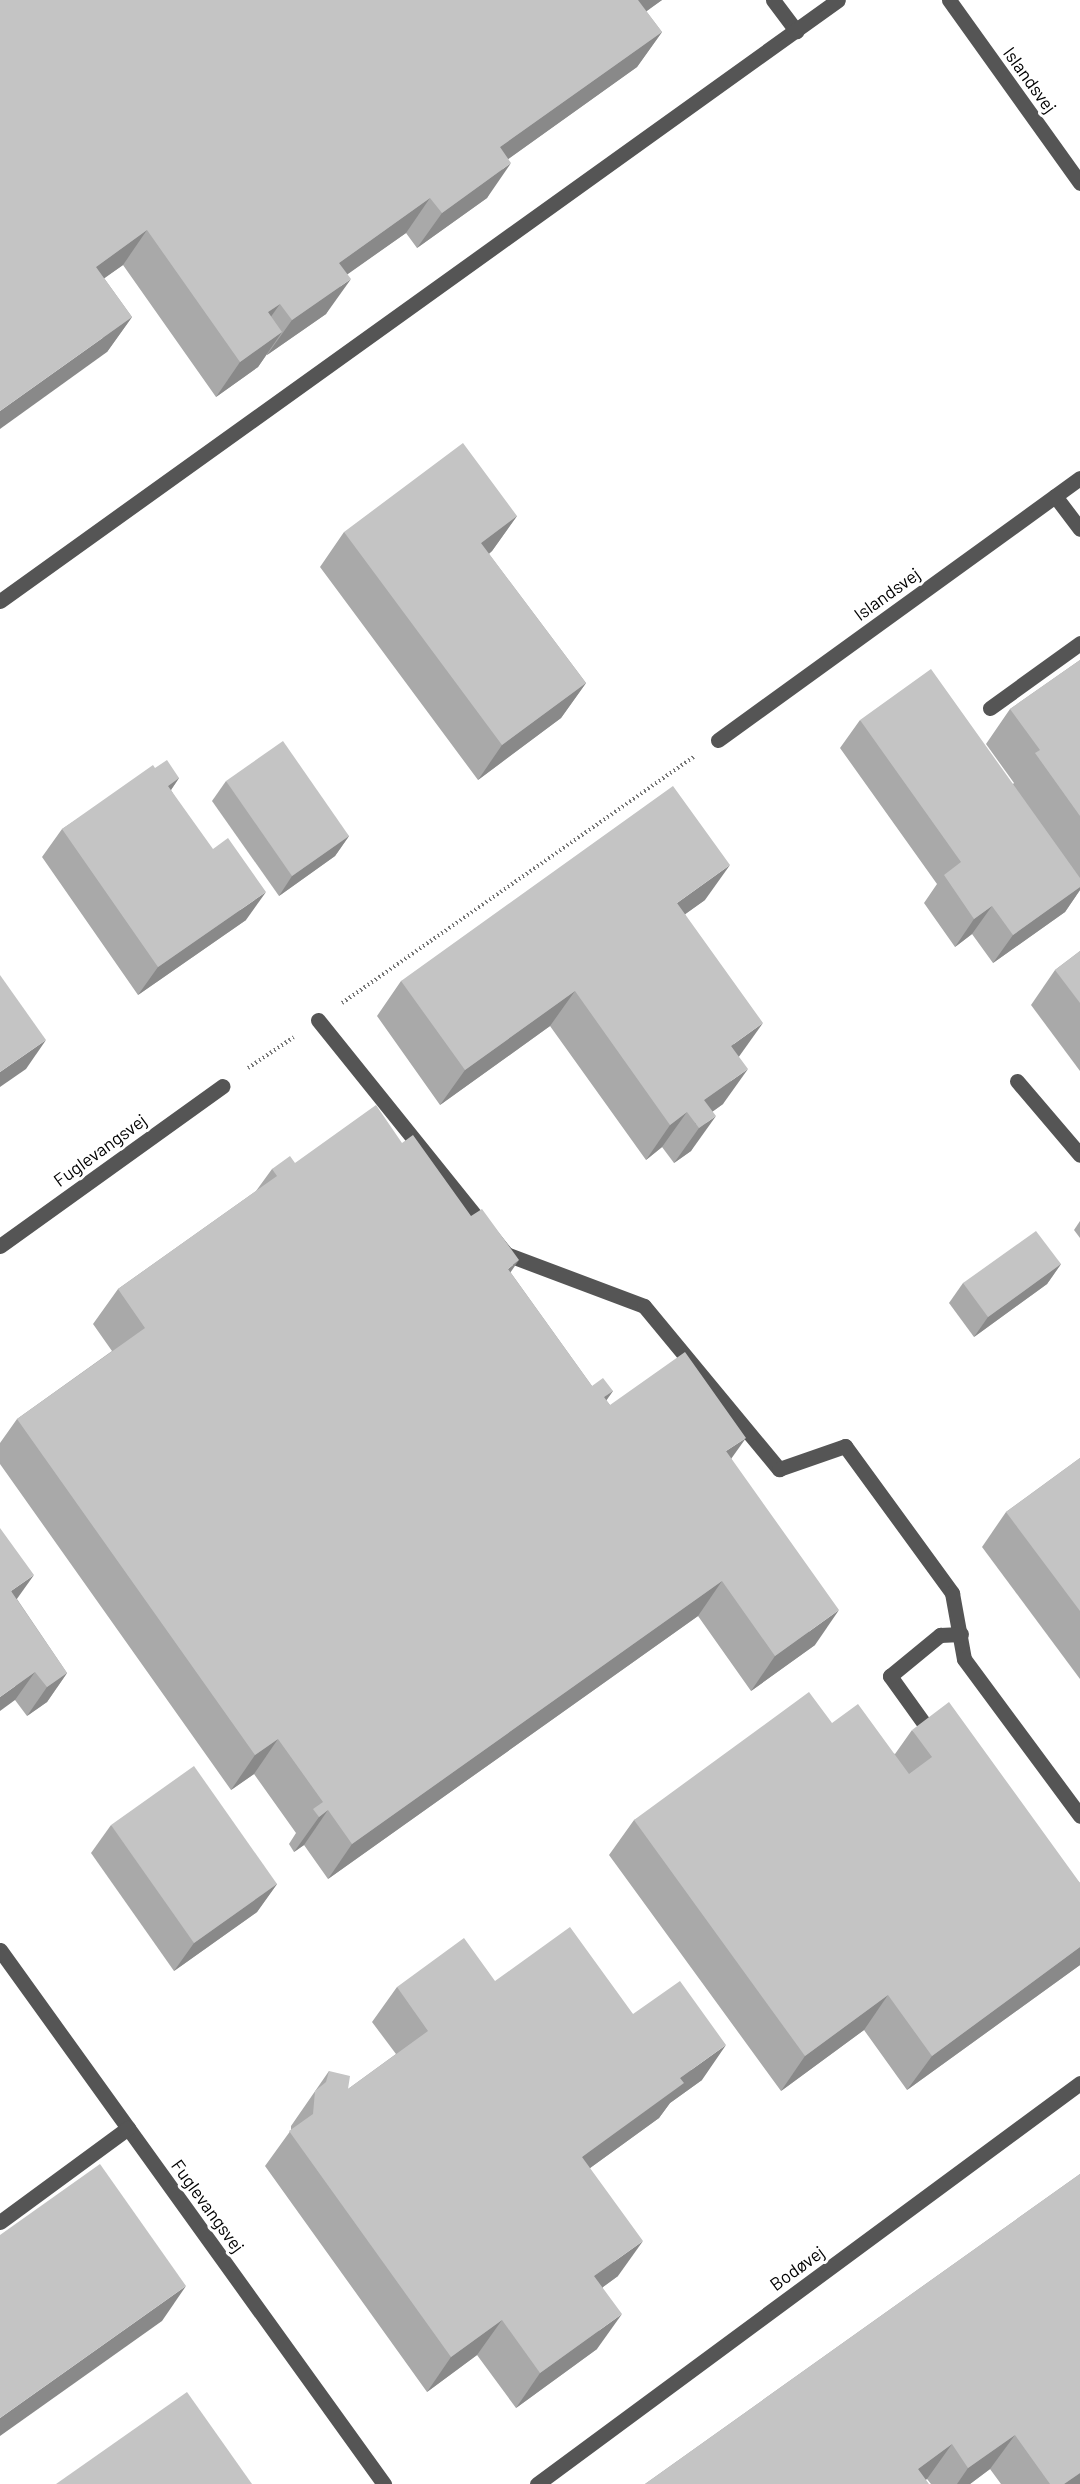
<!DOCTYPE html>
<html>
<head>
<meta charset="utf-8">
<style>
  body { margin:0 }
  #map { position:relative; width:1080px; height:2484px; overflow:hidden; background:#fff; font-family:Barlow,sans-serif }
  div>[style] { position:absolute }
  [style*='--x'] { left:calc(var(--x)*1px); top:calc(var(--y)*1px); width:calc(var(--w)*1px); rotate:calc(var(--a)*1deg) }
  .path>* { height:4px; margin-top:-2px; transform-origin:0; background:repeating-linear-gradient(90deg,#777 0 1.5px,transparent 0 4.5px) }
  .minor>* { height:15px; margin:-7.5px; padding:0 7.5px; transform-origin:7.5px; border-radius:7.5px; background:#555 }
  .wall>* { inset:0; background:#a9a9a9 }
  .shaded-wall>* { inset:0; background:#898989 }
  .building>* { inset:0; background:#c4c4c4 }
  span { translate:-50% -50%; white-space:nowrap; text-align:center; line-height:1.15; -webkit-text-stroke:6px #fff; paint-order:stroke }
  .street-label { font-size:18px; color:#000 }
</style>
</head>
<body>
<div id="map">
  <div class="path">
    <i style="--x:342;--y:1003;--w:431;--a:-35"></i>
    <i style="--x:248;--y:1068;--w:55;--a:-34"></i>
  </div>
  <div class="minor">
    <i style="--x:773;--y:0;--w:39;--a:53"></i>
    <i style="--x:949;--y:0;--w:225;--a:54.4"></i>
    <i style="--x:1055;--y:496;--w:41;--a:52.9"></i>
    <i style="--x:0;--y:601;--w:1031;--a:-35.65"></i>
    <i style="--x:990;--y:708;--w:111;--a:-35.8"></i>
    <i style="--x:718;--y:740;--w:447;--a:-35.9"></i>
    <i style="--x:318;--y:1020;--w:300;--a:51.2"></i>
    <i style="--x:506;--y:1254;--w:147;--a:20.6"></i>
    <i style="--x:644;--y:1306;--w:212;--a:50.4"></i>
    <i style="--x:779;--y:1469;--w:70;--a:-19.2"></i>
    <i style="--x:845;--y:1446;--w:182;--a:53.9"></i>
    <i style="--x:952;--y:1593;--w:67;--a:79.7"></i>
    <i style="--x:964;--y:1659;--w:195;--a:53.5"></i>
    <i style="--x:1017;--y:1081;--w:97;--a:49.6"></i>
    <i style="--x:0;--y:1246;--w:274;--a:-35.7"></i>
    <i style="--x:933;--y:1736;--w:74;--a:-125.6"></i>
    <i style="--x:890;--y:1676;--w:65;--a:-39.4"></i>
    <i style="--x:940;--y:1635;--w:21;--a:-3"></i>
    <i style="--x:0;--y:1950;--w:658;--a:54.28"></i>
    <i style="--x:0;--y:2222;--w:159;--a:-36.3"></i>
    <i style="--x:537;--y:2484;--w:675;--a:-36.45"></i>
  </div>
  <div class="wall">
    <i style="clip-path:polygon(0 0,662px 0,646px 11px,662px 32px,637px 67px,508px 159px,487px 198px,417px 248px,406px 233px,347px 274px,326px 314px,267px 355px,267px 354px,258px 367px,216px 397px,123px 265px,104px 278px,132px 317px,107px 352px)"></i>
    <i style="clip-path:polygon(517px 516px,492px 551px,489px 554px,586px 683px,561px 718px,478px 780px,320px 567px,344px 532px)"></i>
    <i style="clip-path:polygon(1080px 660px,1080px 890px,1065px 912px,993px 963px,972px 934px,955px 947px,924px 903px,937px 884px,840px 748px,860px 720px,1013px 784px,1014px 783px,986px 744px,1010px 709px)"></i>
    <i style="clip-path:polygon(155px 768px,179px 778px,171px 790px,246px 920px,138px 995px,42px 857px,62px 829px)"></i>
    <i style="clip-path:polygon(226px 781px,349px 836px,335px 856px,279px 896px,212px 801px)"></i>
    <i style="clip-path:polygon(705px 900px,685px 914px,739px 1057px,723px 1104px,712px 1112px,691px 1151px,674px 1163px,662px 1147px,646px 1160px,550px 1026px,440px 1105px,377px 1016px,401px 981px)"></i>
    <i style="clip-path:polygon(1080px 951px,1080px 1071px,1031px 1005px,1055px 970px)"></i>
    <i style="clip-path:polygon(402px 1143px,511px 1273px,592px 1386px,613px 1391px,606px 1400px,610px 1405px,731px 1458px,815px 1645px,751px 1691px,698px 1616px,328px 1879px,304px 1845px,294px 1852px,289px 1844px,296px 1833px,254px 1774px,231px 1790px,0 1464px,0 1443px,17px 1419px,112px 1351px,93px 1324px,118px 1289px,256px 1191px,272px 1169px,295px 1163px)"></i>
    <i style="clip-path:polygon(1080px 1221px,1080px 1238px,1074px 1230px)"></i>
    <i style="clip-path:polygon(1061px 1264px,1047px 1284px,974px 1337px,949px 1303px,963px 1283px)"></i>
    <i style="clip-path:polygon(1080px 1458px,1080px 1679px,982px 1547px,1006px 1512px)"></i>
    <i style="clip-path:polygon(17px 1599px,67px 1673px,47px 1702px,27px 1716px,15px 1700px)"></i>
    <i style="clip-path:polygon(832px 1723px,895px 1754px,912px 1730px,1080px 1883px,1080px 1965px,907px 2090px,864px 2030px,781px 2091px,609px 1855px,634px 1820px)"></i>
    <i style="clip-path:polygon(111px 1825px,277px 1884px,257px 1912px,174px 1971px,91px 1853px)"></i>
    <i style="clip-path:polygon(495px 1981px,633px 2014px,702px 2080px,670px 2103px,659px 2118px,590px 2168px,618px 2276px,603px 2287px,597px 2349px,516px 2408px,477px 2355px,427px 2392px,265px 2166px,291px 2130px,291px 2126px,329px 2071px,348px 2089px,396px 2054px,372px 2022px,397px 1987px)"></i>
    <i style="clip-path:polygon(1080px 2174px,1080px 2484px,1001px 2484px,990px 2469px,970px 2484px,931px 2484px,927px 2479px,645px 2484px)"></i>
  </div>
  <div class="shaded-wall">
    <i style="clip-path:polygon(638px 0,662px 0,614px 35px)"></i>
    <i style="clip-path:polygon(662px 32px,637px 67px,476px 182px,500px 147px)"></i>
    <i style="clip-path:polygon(511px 163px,487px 198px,417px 248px,442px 213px)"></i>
    <i style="clip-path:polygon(430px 198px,406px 233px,314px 298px,339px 263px)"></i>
    <i style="clip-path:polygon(147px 230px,123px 265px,71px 302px,96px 267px)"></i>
    <i style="clip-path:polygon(351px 279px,326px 314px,267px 355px,292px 320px)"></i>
    <i style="clip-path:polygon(280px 304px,255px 339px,268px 312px)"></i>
    <i style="clip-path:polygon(132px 317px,107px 352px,0 429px,0 411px)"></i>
    <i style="clip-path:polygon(282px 332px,258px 367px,216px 397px,240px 362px)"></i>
    <i style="clip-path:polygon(517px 516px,492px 551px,457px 578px,481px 543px)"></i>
    <i style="clip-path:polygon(586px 683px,561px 718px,478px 780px,502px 745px)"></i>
    <i style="clip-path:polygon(179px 778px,160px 806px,168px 786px)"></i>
    <i style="clip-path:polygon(349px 836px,335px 856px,279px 896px,292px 876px)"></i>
    <i style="clip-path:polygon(730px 865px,705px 900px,652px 938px,677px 903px)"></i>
    <i style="clip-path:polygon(1080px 887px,1080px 890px,1065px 912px,993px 963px,1013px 935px)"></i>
    <i style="clip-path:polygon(266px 892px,246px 920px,138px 995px,158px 967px)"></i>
    <i style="clip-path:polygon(992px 906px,972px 934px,955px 947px,974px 919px)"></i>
    <i style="clip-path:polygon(575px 991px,550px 1026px,440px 1105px,465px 1070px)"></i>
    <i style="clip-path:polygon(763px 1023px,738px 1058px,731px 1046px)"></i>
    <i style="clip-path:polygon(46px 1040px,26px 1069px,0 1087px,0 1072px)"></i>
    <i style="clip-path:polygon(748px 1069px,723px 1104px,695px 1124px,704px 1100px)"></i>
    <i style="clip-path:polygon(687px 1112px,662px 1147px,646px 1160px,670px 1125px)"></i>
    <i style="clip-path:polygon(716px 1116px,691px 1151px,674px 1163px,699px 1128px)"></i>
    <i style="clip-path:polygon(519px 1260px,495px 1295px,508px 1269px)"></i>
    <i style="clip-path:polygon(1061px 1264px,1047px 1284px,974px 1337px,988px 1317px)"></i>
    <i style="clip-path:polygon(613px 1391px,589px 1425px,604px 1397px)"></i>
    <i style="clip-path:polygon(746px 1438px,721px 1473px,726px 1451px)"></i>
    <i style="clip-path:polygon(34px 1575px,14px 1603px,11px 1591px)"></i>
    <i style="clip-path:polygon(722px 1581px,698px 1616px,328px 1879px,352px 1844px)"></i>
    <i style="clip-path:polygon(839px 1610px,815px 1645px,751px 1691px,775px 1656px)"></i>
    <i style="clip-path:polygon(35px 1672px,15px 1700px,0 1711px,0 1697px)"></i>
    <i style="clip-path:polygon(67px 1673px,47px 1702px,27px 1716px,47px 1687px)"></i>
    <i style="clip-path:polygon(278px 1739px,254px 1774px,231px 1790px,255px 1755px)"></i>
    <i style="clip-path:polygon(328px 1810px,304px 1845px,294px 1852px,319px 1817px)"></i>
    <i style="clip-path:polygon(277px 1884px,257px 1912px,174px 1971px,194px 1943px)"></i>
    <i style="clip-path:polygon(1080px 1947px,1080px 1965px,907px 2090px,932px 2056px)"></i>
    <i style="clip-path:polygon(888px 1995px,864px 2030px,781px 2091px,805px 2056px)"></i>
    <i style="clip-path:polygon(726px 2045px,702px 2080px,670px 2103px,659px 2118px,557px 2192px,582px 2157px,680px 2078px)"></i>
    <i style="clip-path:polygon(643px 2241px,618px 2276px,570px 2311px,594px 2276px)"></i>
    <i style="clip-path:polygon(186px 2286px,162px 2321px,0 2436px,0 2418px)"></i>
    <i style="clip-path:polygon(622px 2314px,597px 2349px,516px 2408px,540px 2373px)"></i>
    <i style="clip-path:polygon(502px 2320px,477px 2355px,427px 2392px,451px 2357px)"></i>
    <i style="clip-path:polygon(1015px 2435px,990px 2469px,970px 2484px,957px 2484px,968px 2468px)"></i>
    <i style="clip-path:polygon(952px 2444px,927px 2479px,921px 2484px,918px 2469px)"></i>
    <i style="clip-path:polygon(1080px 2473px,1080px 2484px,1064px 2484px)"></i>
  </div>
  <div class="building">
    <i style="clip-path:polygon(0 0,638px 0,662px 32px,500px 147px,511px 163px,442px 213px,430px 198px,339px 263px,351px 279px,292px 320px,280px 304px,268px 312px,282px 332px,240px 362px,147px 230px,96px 267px,132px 317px,0 411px)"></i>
    <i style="clip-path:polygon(463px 443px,517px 516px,481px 543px,586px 683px,502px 745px,344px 532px)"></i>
    <i style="clip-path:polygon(1080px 660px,1080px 816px,1035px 753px,1040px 750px,1010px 709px)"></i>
    <i style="clip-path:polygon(931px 669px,1080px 878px,1080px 887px,1013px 935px,992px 906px,974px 919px,944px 875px,961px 862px,860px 720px)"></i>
    <i style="clip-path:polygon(283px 741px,349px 836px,292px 876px,226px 781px)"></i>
    <i style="clip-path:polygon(167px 760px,179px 778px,168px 786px,213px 849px,228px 838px,266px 892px,158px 967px,62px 829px,153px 765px,155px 768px)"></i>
    <i style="clip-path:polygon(673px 786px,730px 865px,677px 903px,763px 1023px,731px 1046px,748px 1069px,704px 1100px,716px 1116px,699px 1128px,687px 1112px,670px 1125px,575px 991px,465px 1070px,401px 981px)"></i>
    <i style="clip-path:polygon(1080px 951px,1080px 1003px,1055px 970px)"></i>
    <i style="clip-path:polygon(0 975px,46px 1040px,0 1072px)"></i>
    <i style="clip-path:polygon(376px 1105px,402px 1143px,413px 1135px,471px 1216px,482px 1209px,519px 1260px,508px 1269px,592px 1386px,603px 1378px,613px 1391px,604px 1397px,610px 1405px,685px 1352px,746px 1438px,726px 1451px,839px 1610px,775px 1656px,722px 1581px,352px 1844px,328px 1810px,319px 1817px,313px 1809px,323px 1802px,278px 1739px,255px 1755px,17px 1419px,145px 1328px,118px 1289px,277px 1176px,272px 1169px,290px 1156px,295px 1163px)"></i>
    <i style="clip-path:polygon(1036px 1231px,1061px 1264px,988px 1317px,963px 1283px)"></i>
    <i style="clip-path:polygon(1080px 1458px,1080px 1611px,1006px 1512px)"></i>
    <i style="clip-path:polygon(0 1528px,34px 1575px,11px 1591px,67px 1673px,47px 1687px,35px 1672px,0 1697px)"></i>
    <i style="clip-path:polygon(809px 1692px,832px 1723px,858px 1704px,909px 1774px,932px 1757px,912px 1730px,949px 1702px,1080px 1883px,1080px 1947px,932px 2056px,888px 1995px,805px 2056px,634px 1820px)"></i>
    <i style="clip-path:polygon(194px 1766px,277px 1884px,194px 1943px,111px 1825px)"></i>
    <i style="clip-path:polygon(570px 1927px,633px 2014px,680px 1981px,726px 2045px,680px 2078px,684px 2083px,582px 2157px,643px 2241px,594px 2276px,622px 2314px,540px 2373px,502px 2320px,451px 2357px,289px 2131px,313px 2114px,315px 2091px,326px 2082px,329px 2071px,350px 2076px,348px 2089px,428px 2031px,397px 1987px,464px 1938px,495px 1981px)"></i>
    <i style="clip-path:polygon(100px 2164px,186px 2286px,0 2418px,0 2235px)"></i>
    <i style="clip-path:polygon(1080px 2174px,1080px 2473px,1064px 2484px,1050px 2484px,1015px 2435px,968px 2468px,952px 2444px,918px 2469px,929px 2484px,645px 2484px)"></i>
    <i style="clip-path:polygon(187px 2392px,252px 2484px,56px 2484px)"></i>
  </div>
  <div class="street-label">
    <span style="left:1030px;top:80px;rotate:54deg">Islandsvej</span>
    <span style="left:887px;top:594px;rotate:-36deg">Islandsvej</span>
    <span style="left:100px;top:1150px;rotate:-36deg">Fuglevangsvej</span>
    <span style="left:208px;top:2206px;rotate:54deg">Fuglevangsvej</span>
    <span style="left:797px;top:2268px;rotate:-36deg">Bodøvej</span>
  </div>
</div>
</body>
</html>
